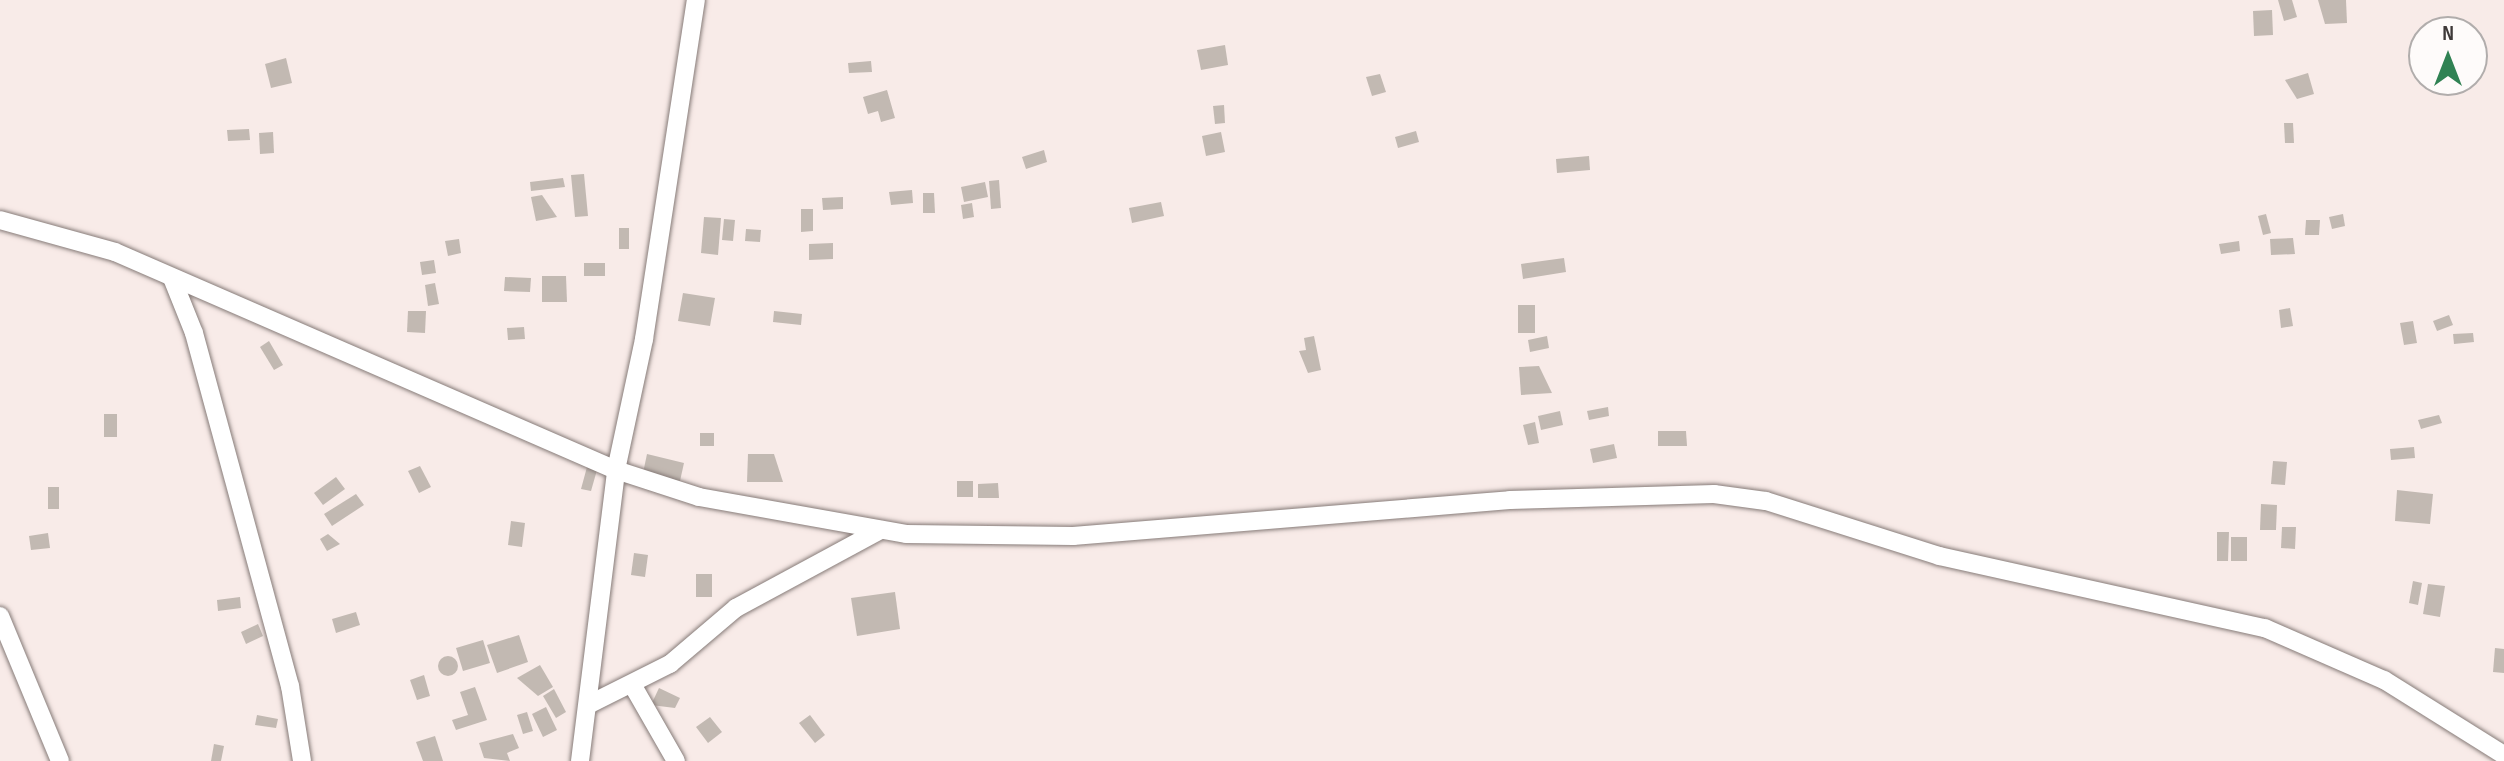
<!DOCTYPE html>
<html>
<head>
<meta charset="utf-8">
<style>
  body { margin:0 }
  #map { position:relative; width:2504px; height:761px; overflow:hidden; background:#f8ebe8; font-family:"Sofia Sans Condensed",sans-serif }
  div>[style] { position:absolute }
  [style*='--x'] { left:calc(var(--x)*1px); top:calc(var(--y)*1px); width:calc(var(--w)*1px); rotate:calc(var(--a)*1deg) }
  .building>* { inset:0; background:#c2b9b2 }
  .round { border-radius:50% }
  .roads { filter:drop-shadow(0 0 2px #867b78) drop-shadow(0 0 2px #867b78) }
  .minor>* { height:18px; margin:-9px; padding:0 9px; transform-origin:9px; border-radius:9px; background:#fff }
  span { translate:-50% -50%; white-space:nowrap; text-align:center; line-height:1.15; -webkit-text-stroke:6px #fefbfa; paint-order:stroke }
  .north { position:absolute; left:2408px; top:16px; width:80px; height:80px; box-sizing:border-box; background:#fefbfa; border:2px solid #b1adac; border-radius:50%; rotate:0deg; font-size:22px; font-weight:700; line-height:32px; text-align:center; color:#3e3938 }
  .north::after { content:''; display:block; margin:auto; width:28px; height:36px; background:#308253; clip-path:polygon(50% 0,100% 100%,50% 72%,0 100%) }
</style>
</head>
<body>
<div id="map">
  <div class="building">
    <i style="clip-path:polygon(2278px 0,2292px 0,2297px 17px,2284px 21px)"></i>
    <i style="clip-path:polygon(2318px 0,2346px 0,2347px 23px,2325px 24px)"></i>
    <i style="clip-path:polygon(2272px 10px,2273px 35px,2254px 36px,2253px 11px)"></i>
    <i style="clip-path:polygon(1225px 45px,1228px 65px,1201px 70px,1197px 50px)"></i>
    <i style="clip-path:polygon(286px 58px,292px 83px,271px 88px,265px 64px)"></i>
    <i style="clip-path:polygon(871px 61px,872px 72px,849px 73px,848px 63px)"></i>
    <i style="clip-path:polygon(2308px 73px,2314px 94px,2297px 99px,2285px 80px)"></i>
    <i style="clip-path:polygon(1380px 74px,1386px 92px,1372px 96px,1366px 77px)"></i>
    <i style="clip-path:polygon(887px 90px,895px 118px,881px 122px,878px 111px,868px 114px,863px 97px)"></i>
    <i style="clip-path:polygon(1224px 105px,1225px 123px,1215px 124px,1213px 106px)"></i>
    <i style="clip-path:polygon(2284px 123px,2293px 123px,2294px 143px,2285px 143px)"></i>
    <i style="clip-path:polygon(249px 129px,250px 140px,228px 141px,227px 130px)"></i>
    <i style="clip-path:polygon(1416px 131px,1419px 142px,1398px 148px,1395px 137px)"></i>
    <i style="clip-path:polygon(273px 132px,274px 153px,260px 154px,259px 133px)"></i>
    <i style="clip-path:polygon(1221px 132px,1225px 152px,1206px 156px,1202px 136px)"></i>
    <i style="clip-path:polygon(1044px 150px,1047px 162px,1026px 169px,1022px 157px)"></i>
    <i style="clip-path:polygon(1589px 156px,1590px 170px,1557px 173px,1556px 159px)"></i>
    <i style="clip-path:polygon(584px 174px,588px 216px,575px 217px,571px 175px)"></i>
    <i style="clip-path:polygon(563px 178px,565px 187px,531px 191px,530px 182px)"></i>
    <i style="clip-path:polygon(999px 180px,1001px 208px,991px 209px,989px 181px)"></i>
    <i style="clip-path:polygon(985px 182px,988px 197px,964px 202px,961px 187px)"></i>
    <i style="clip-path:polygon(912px 190px,913px 203px,891px 205px,889px 192px)"></i>
    <i style="clip-path:polygon(923px 193px,934px 193px,935px 213px,923px 213px)"></i>
    <i style="clip-path:polygon(542px 195px,557px 217px,536px 221px,531px 197px)"></i>
    <i style="clip-path:polygon(843px 197px,843px 209px,823px 210px,822px 198px)"></i>
    <i style="clip-path:polygon(1161px 202px,1164px 216px,1132px 223px,1129px 208px)"></i>
    <i style="clip-path:polygon(972px 203px,974px 217px,963px 219px,961px 205px)"></i>
    <i style="clip-path:polygon(801px 209px,813px 209px,813px 231px,801px 232px)"></i>
    <i style="clip-path:polygon(2266px 214px,2271px 233px,2263px 235px,2258px 216px)"></i>
    <i style="clip-path:polygon(2343px 214px,2345px 226px,2332px 229px,2329px 217px)"></i>
    <i style="clip-path:polygon(704px 217px,721px 218px,718px 255px,701px 253px)"></i>
    <i style="clip-path:polygon(724px 219px,735px 220px,733px 241px,722px 240px)"></i>
    <i style="clip-path:polygon(2306px 220px,2320px 220px,2319px 235px,2305px 235px)"></i>
    <i style="clip-path:polygon(619px 228px,629px 228px,629px 249px,619px 249px)"></i>
    <i style="clip-path:polygon(746px 229px,761px 230px,760px 242px,745px 241px)"></i>
    <i style="clip-path:polygon(2293px 238px,2295px 254px,2271px 255px,2270px 239px)"></i>
    <i style="clip-path:polygon(459px 239px,461px 253px,448px 256px,445px 241px)"></i>
    <i style="clip-path:polygon(2239px 241px,2240px 251px,2221px 254px,2219px 244px)"></i>
    <i style="clip-path:polygon(833px 243px,833px 259px,809px 260px,809px 244px)"></i>
    <i style="clip-path:polygon(1564px 258px,1566px 272px,1523px 279px,1521px 264px)"></i>
    <i style="clip-path:polygon(434px 260px,436px 273px,422px 275px,420px 262px)"></i>
    <i style="clip-path:polygon(584px 263px,605px 263px,605px 276px,584px 276px)"></i>
    <i style="clip-path:polygon(542px 276px,566px 276px,567px 302px,542px 302px)"></i>
    <i style="clip-path:polygon(505px 277px,531px 278px,530px 292px,504px 291px)"></i>
    <i style="clip-path:polygon(435px 283px,439px 304px,428px 306px,425px 285px)"></i>
    <i style="clip-path:polygon(683px 293px,715px 298px,710px 326px,678px 321px)"></i>
    <i style="clip-path:polygon(1518px 305px,1535px 305px,1535px 333px,1518px 333px)"></i>
    <i style="clip-path:polygon(2290px 308px,2293px 326px,2281px 328px,2279px 310px)"></i>
    <i style="clip-path:polygon(408px 311px,426px 311px,425px 333px,407px 332px)"></i>
    <i style="clip-path:polygon(774px 311px,802px 314px,801px 325px,773px 322px)"></i>
    <i style="clip-path:polygon(2449px 315px,2453px 325px,2437px 331px,2433px 321px)"></i>
    <i style="clip-path:polygon(2413px 321px,2417px 343px,2404px 345px,2400px 323px)"></i>
    <i style="clip-path:polygon(524px 327px,525px 339px,508px 340px,507px 328px)"></i>
    <i style="clip-path:polygon(2473px 333px,2474px 342px,2454px 344px,2453px 334px)"></i>
    <i style="clip-path:polygon(1314px 336px,1321px 370px,1308px 373px,1299px 351px,1306px 350px,1304px 338px)"></i>
    <i style="clip-path:polygon(1547px 336px,1549px 348px,1530px 352px,1528px 340px)"></i>
    <i style="clip-path:polygon(269px 341px,283px 365px,274px 370px,260px 347px)"></i>
    <i style="clip-path:polygon(1539px 366px,1552px 393px,1521px 395px,1519px 367px)"></i>
    <i style="clip-path:polygon(1608px 407px,1609px 416px,1589px 420px,1587px 411px)"></i>
    <i style="clip-path:polygon(1560px 411px,1563px 425px,1541px 430px,1538px 416px)"></i>
    <i style="clip-path:polygon(104px 414px,117px 414px,117px 437px,104px 437px)"></i>
    <i style="clip-path:polygon(2439px 415px,2442px 423px,2421px 429px,2418px 420px)"></i>
    <i style="clip-path:polygon(1535px 422px,1539px 443px,1528px 445px,1523px 425px)"></i>
    <i style="clip-path:polygon(1658px 431px,1686px 431px,1687px 446px,1658px 446px)"></i>
    <i style="clip-path:polygon(700px 433px,714px 433px,714px 446px,700px 446px)"></i>
    <i style="clip-path:polygon(1614px 444px,1617px 458px,1593px 463px,1590px 449px)"></i>
    <i style="clip-path:polygon(2414px 447px,2415px 458px,2391px 460px,2390px 449px)"></i>
    <i style="clip-path:polygon(647px 454px,684px 463px,680px 481px,643px 473px)"></i>
    <i style="clip-path:polygon(748px 454px,774px 454px,783px 482px,747px 482px)"></i>
    <i style="clip-path:polygon(2273px 461px,2287px 462px,2285px 485px,2271px 484px)"></i>
    <i style="clip-path:polygon(420px 466px,431px 487px,419px 493px,408px 471px)"></i>
    <i style="clip-path:polygon(587px 467px,597px 470px,591px 491px,581px 489px)"></i>
    <i style="clip-path:polygon(336px 477px,345px 489px,323px 505px,314px 493px)"></i>
    <i style="clip-path:polygon(957px 481px,973px 481px,973px 497px,957px 497px)"></i>
    <i style="clip-path:polygon(998px 483px,999px 498px,978px 498px,978px 484px)"></i>
    <i style="clip-path:polygon(48px 487px,59px 487px,59px 509px,48px 509px)"></i>
    <i style="clip-path:polygon(2397px 490px,2433px 494px,2430px 524px,2395px 521px)"></i>
    <i style="clip-path:polygon(356px 494px,364px 505px,332px 526px,324px 514px)"></i>
    <i style="clip-path:polygon(2261px 504px,2277px 505px,2276px 530px,2260px 530px)"></i>
    <i style="clip-path:polygon(511px 521px,525px 523px,522px 547px,508px 545px)"></i>
    <i style="clip-path:polygon(2282px 527px,2296px 527px,2295px 549px,2281px 548px)"></i>
    <i style="clip-path:polygon(2217px 532px,2229px 532px,2228px 561px,2217px 561px)"></i>
    <i style="clip-path:polygon(48px 533px,50px 548px,31px 550px,29px 536px)"></i>
    <i style="clip-path:polygon(328px 534px,340px 544px,327px 551px,320px 539px)"></i>
    <i style="clip-path:polygon(2231px 537px,2247px 537px,2247px 561px,2231px 561px)"></i>
    <i style="clip-path:polygon(634px 553px,648px 555px,645px 577px,631px 575px)"></i>
    <i style="clip-path:polygon(696px 574px,712px 574px,712px 597px,696px 597px)"></i>
    <i style="clip-path:polygon(2413px 581px,2422px 583px,2418px 605px,2409px 603px)"></i>
    <i style="clip-path:polygon(2428px 584px,2445px 586px,2440px 617px,2423px 614px)"></i>
    <i style="clip-path:polygon(895px 592px,900px 629px,857px 636px,851px 598px)"></i>
    <i style="clip-path:polygon(240px 597px,241px 608px,218px 611px,217px 600px)"></i>
    <i style="clip-path:polygon(356px 612px,360px 625px,336px 633px,332px 619px)"></i>
    <i style="clip-path:polygon(258px 624px,263px 636px,246px 644px,241px 632px)"></i>
    <i style="clip-path:polygon(519px 635px,528px 662px,497px 673px,487px 645px)"></i>
    <i style="clip-path:polygon(483px 640px,490px 663px,463px 671px,456px 648px)"></i>
    <i style="clip-path:polygon(2495px 648px,2504px 649px,2504px 673px,2493px 672px)"></i>
    <i class="round" style="left:438px;top:656px;width:20px;height:20px"></i>
    <i style="clip-path:polygon(540px 665px,553px 687px,538px 696px,517px 678px)"></i>
    <i style="clip-path:polygon(424px 675px,430px 696px,417px 700px,410px 680px)"></i>
    <i style="clip-path:polygon(475px 687px,487px 720px,456px 730px,452px 720px,468px 715px,460px 692px)"></i>
    <i style="clip-path:polygon(659px 688px,680px 698px,675px 708px,651px 705px)"></i>
    <i style="clip-path:polygon(554px 689px,566px 712px,556px 718px,543px 696px)"></i>
    <i style="clip-path:polygon(546px 707px,557px 730px,543px 737px,532px 714px)"></i>
    <i style="clip-path:polygon(527px 712px,533px 731px,523px 734px,517px 715px)"></i>
    <i style="clip-path:polygon(257px 715px,278px 719px,276px 728px,255px 725px)"></i>
    <i style="clip-path:polygon(810px 715px,825px 735px,815px 743px,799px 723px)"></i>
    <i style="clip-path:polygon(710px 717px,722px 732px,708px 743px,696px 727px)"></i>
    <i style="clip-path:polygon(513px 734px,519px 748px,507px 753px,510px 761px,484px 758px,479px 743px)"></i>
    <i style="clip-path:polygon(435px 736px,443px 761px,423px 761px,416px 742px)"></i>
    <i style="clip-path:polygon(214px 744px,224px 746px,221px 761px,211px 761px)"></i>
  </div>
  <div class="roads">
    <div class="minor">
      <i style="--x:0;--y:220;--w:119;--a:15.5"></i>
      <i style="--x:115;--y:252;--w:546;--a:23.52"></i>
      <i style="--x:616;--y:470;--w:87;--a:18"></i>
      <i style="--x:699;--y:497;--w:210;--a:10.1"></i>
      <i style="--x:906;--y:534;--w:167;--a:0.7"></i>
      <i style="--x:1073;--y:536;--w:438;--a:-4.7"></i>
      <i style="--x:1510;--y:500;--w:204;--a:-1.7"></i>
      <i style="--x:1714;--y:494;--w:52;--a:7.7"></i>
      <i style="--x:1766;--y:501;--w:182;--a:17.6"></i>
      <i style="--x:1939;--y:556;--w:334;--a:12.5"></i>
      <i style="--x:2265;--y:628;--w:130;--a:23.6"></i>
      <i style="--x:2384;--y:680;--w:142;--a:32"></i>
      <i style="--x:172;--y:278;--w:59;--a:68.2"></i>
      <i style="--x:194;--y:333;--w:366;--a:74.8"></i>
      <i style="--x:290;--y:686;--w:76;--a:80.9"></i>
      <i style="--x:0;--y:616;--w:157;--a:67.5"></i>
      <i style="--x:633;--y:686;--w:86;--a:60.2"></i>
      <i style="--x:588;--y:705;--w:92;--a:-26.6"></i>
      <i style="--x:670;--y:664;--w:87;--a:-40.3"></i>
      <i style="--x:736;--y:608;--w:164;--a:-28.4"></i>
      <i style="--x:580;--y:761;--w:293;--a:-82.9"></i>
      <i style="--x:616;--y:470;--w:134;--a:-77.9"></i>
      <i style="--x:644;--y:339;--w:343;--a:-81.3"></i>
    </div>
  </div>
  <div class="north">N</div>
</div>
</body>
</html>
